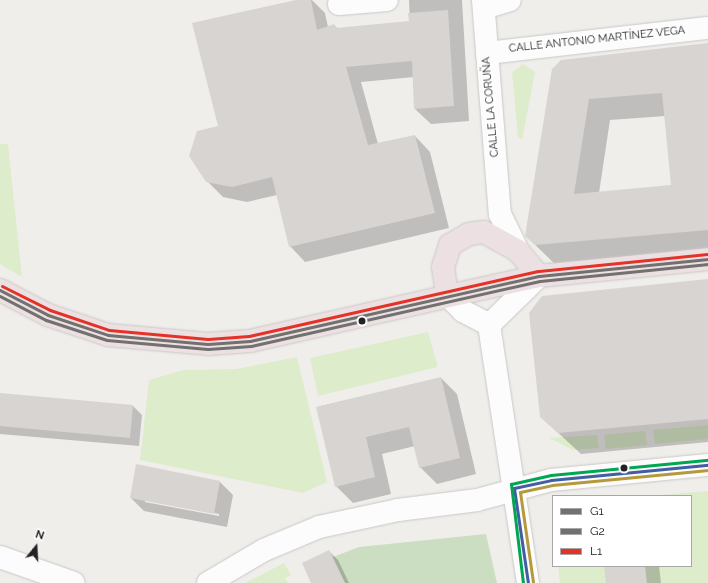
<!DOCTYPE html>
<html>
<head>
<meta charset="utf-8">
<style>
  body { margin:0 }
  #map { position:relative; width:708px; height:583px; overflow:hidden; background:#f0eeeb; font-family:Raleway,sans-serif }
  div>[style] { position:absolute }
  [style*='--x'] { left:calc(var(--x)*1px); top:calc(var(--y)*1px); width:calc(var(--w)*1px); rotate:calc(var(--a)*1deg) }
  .grass>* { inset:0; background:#ddeccb }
  .forest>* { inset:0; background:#cbdec1 }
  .shadow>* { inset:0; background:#0003 }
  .building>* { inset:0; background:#d7d4d2 }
  .roads { filter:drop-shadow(0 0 1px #c9c8c7) drop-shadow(0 0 1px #c9c8c7) }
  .minor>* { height:22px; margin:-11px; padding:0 11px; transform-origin:11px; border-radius:11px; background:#fdfcfc }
  .highway>* { height:22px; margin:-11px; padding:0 11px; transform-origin:11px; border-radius:11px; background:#ece0e2 }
  .bus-1>* { height:3px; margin:-1.5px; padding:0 1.5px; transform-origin:1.5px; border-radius:1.5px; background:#727170 }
  .bus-2>* { height:3px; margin:-1.5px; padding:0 1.5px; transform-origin:1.5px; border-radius:1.5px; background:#727170 }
  .bus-3>* { height:3px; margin:-1.5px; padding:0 1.5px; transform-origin:1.5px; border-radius:1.5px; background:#e43229 }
  .bus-4>* { height:3px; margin:-1.5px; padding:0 1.5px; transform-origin:1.5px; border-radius:1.5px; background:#435da3 }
  .bus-5>* { height:3px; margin:-1.5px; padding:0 1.5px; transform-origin:1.5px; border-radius:1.5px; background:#b49a3d }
  .bus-6>* { height:3px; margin:-1.5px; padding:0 1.5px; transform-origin:1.5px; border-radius:1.5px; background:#00a651 }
  .dots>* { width:11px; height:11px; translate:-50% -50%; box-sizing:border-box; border:2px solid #fff; border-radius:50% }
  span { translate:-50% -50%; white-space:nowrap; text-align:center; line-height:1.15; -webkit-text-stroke:3px #fff; paint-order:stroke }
  .street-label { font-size:11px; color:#222 }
  .legend { position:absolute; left:552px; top:495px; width:140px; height:72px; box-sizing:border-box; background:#fff; border:1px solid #a7a7a7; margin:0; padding:5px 7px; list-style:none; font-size:12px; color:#222 }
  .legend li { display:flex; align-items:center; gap:8px; height:20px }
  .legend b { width:20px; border:1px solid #a7a7a7 }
  .north { position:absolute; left:16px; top:527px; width:40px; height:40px; -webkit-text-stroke:3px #fff; paint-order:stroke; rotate:18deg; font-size:11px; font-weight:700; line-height:16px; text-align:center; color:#222 }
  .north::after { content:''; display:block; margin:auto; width:14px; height:18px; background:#222; clip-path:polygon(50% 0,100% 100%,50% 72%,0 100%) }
</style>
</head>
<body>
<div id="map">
  <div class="grass">
    <i style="clip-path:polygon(523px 64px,535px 72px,522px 140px,518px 137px,512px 73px)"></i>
    <i style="clip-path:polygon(0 144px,8px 144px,22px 277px,0 264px)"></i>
    <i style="clip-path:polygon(428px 332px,438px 367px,318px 396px,310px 358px)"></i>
    <i style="clip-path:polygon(297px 357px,327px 482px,303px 493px,140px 460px,149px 380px,184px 370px,236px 369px)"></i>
    <i style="clip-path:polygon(708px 425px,708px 439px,655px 444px,653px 430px)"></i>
    <i style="clip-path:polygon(645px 431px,647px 445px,606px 449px,604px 435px)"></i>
    <i style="clip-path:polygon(597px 435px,599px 448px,573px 450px,549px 438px)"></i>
    <i style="clip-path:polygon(708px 491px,708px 583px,560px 583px,558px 566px,691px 566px,691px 496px,650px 496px)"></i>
    <i style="clip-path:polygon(284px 563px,291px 575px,285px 578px,288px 583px,245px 583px)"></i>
  </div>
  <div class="forest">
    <i style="clip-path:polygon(486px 534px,497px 583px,345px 583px,333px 557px,359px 547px)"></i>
  </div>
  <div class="shadow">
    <i style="clip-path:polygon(300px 0,312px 0,325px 13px,328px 27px,334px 25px,338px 29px,410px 22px,409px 0,462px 0,469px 121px,431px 124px,415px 109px,414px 77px,361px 82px,378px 144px,415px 136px,430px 152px,449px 228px,305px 262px,290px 246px,277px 195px,247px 202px,223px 197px,207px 181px,219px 126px)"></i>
    <i style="clip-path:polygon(evenodd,708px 44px,708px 253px,557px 266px,526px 236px,553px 70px,708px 44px,665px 116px,672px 186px,599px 193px,610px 120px,665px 116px)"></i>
    <i style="clip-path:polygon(708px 281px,708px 442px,581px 454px,541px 417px)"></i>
    <i style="clip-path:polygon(441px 378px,457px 394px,476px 474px,437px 484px,420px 467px,415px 446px,382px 454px,391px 494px,353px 503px,336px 486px,317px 407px)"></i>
    <i style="clip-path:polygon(0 394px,133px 406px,142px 415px,139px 446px,0 434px)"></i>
    <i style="clip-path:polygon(evenodd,137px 466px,220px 482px,233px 495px,227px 527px,144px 511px,131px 498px,137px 466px,145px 500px,219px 514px,219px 516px,145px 502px,145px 500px)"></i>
    <i style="clip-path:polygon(329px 551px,338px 560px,349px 583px,312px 583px)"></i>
    <i style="clip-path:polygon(605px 566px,659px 566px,661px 583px,607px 583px)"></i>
  </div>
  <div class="building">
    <i style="clip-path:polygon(296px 0,311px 0,317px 30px,334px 24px,336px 28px,409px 21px,408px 13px,448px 10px,454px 106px,414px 109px,412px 61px,346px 67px,368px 145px,415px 135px,435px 213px,289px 247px,272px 177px,232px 187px,206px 182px,189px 156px,197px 131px,218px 126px,192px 23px)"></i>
    <i style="clip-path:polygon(evenodd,708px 43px,708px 230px,535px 245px,525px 236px,552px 69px,561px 60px,708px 43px,662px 93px,671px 185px,574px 194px,589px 99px,662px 93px)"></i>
    <i style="clip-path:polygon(708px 279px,708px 419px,558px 433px,540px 417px,529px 313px,542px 296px)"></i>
    <i style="clip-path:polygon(441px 377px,460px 458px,419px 468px,409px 427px,366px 437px,375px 477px,335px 487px,316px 407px)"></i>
    <i style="clip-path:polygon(0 393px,133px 405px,130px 438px,0 426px)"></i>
    <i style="clip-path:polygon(136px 464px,220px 481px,214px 514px,130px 498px)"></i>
    <i style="clip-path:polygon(329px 550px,345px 583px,311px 583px,302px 563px)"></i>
    <i style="clip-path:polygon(604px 566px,645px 566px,647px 583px,606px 583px)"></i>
  </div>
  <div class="roads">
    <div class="minor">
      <i style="--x:483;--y:0;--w:215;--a:85.5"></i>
      <i style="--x:500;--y:214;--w:41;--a:64.1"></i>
      <i style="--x:339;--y:4;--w:48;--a:-4.8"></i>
      <i style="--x:484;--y:8;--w:27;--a:-17"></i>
      <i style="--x:487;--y:53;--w:222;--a:-6.5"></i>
      <i style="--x:447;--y:295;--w:23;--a:45"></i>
      <i style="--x:463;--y:311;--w:30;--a:28"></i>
      <i style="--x:489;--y:325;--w:261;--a:81.4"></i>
      <i style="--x:489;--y:325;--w:70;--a:-44.4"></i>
      <i style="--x:0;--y:557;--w:78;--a:19.4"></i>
      <i style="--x:208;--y:583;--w:65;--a:-30.5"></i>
      <i style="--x:264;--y:550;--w:60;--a:-22.7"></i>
      <i style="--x:319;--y:527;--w:81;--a:-12.1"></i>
      <i style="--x:398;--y:510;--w:80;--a:-7.2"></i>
      <i style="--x:477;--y:500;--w:77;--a:-15.1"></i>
      <i style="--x:551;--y:480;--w:158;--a:-5.5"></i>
    </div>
    <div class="highway">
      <i style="--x:0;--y:290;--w:54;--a:27.5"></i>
      <i style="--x:48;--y:315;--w:63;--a:18.4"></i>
      <i style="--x:108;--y:335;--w:100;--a:5.1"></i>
      <i style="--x:208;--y:344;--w:42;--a:-4.1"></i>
      <i style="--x:250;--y:341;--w:296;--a:-12.7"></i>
      <i style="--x:539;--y:276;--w:170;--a:-5.7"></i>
      <i style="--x:447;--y:295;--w:28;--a:-98"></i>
      <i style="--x:443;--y:267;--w:23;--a:-72"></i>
      <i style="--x:450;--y:245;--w:22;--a:-30"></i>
      <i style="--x:469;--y:234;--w:15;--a:-8"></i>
      <i style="--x:484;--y:232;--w:39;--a:29"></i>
      <i style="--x:518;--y:251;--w:33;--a:50"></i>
    </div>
  </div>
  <div class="bus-1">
    <i style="--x:0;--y:290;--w:54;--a:27.5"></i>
    <i style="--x:48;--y:315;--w:63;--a:18.4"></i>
    <i style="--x:108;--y:335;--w:100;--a:5.1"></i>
    <i style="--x:208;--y:344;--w:42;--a:-4.1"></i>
    <i style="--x:250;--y:341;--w:296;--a:-12.7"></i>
    <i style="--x:539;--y:276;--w:170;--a:-5.7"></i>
  </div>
  <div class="bus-2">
    <i style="--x:0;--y:296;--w:52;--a:27.6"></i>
    <i style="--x:46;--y:320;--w:64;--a:18.2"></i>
    <i style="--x:107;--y:340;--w:101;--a:5.1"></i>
    <i style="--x:208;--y:349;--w:43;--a:-4"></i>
    <i style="--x:251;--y:346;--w:296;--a:-12.7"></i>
    <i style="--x:540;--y:281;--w:169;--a:-5.8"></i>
  </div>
  <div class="bus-3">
    <i style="--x:2;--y:286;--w:54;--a:26.6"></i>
    <i style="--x:50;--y:310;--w:62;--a:18.7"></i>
    <i style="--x:109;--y:330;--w:99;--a:5.2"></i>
    <i style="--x:208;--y:339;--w:41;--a:-4.2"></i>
    <i style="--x:249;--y:336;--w:296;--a:-12.7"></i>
    <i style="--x:538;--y:271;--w:170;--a:-5.7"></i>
  </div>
  <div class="bus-4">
    <i style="--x:528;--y:583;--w:96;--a:-98.4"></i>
    <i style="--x:514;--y:488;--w:38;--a:-12"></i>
    <i style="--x:551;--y:480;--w:158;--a:-5.5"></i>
  </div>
  <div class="bus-5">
    <i style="--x:533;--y:582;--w:91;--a:-98.2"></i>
    <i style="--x:520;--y:492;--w:33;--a:-12"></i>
    <i style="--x:552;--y:485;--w:157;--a:-5.5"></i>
  </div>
  <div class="bus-6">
    <i style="--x:523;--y:583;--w:100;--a:-96.9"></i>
    <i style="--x:511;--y:484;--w:41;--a:-12.7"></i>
    <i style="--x:551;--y:475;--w:158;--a:-5.5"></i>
  </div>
  <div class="dots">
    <i style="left:362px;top:321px;background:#222"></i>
    <i style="left:624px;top:468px;background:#222"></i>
  </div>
  <div class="street-label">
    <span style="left:597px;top:40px;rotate:-6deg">CALLE ANTONIO MARTÍNEZ VEGA</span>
    <span style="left:491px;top:107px;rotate:-95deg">CALLE LA CORUÑA</span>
  </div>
  <ul class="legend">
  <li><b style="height:5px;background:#727170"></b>G1</li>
  <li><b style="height:5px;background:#727170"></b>G2</li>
  <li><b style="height:5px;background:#e43229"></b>L1</li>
  </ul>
  <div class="north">N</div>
</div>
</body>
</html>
